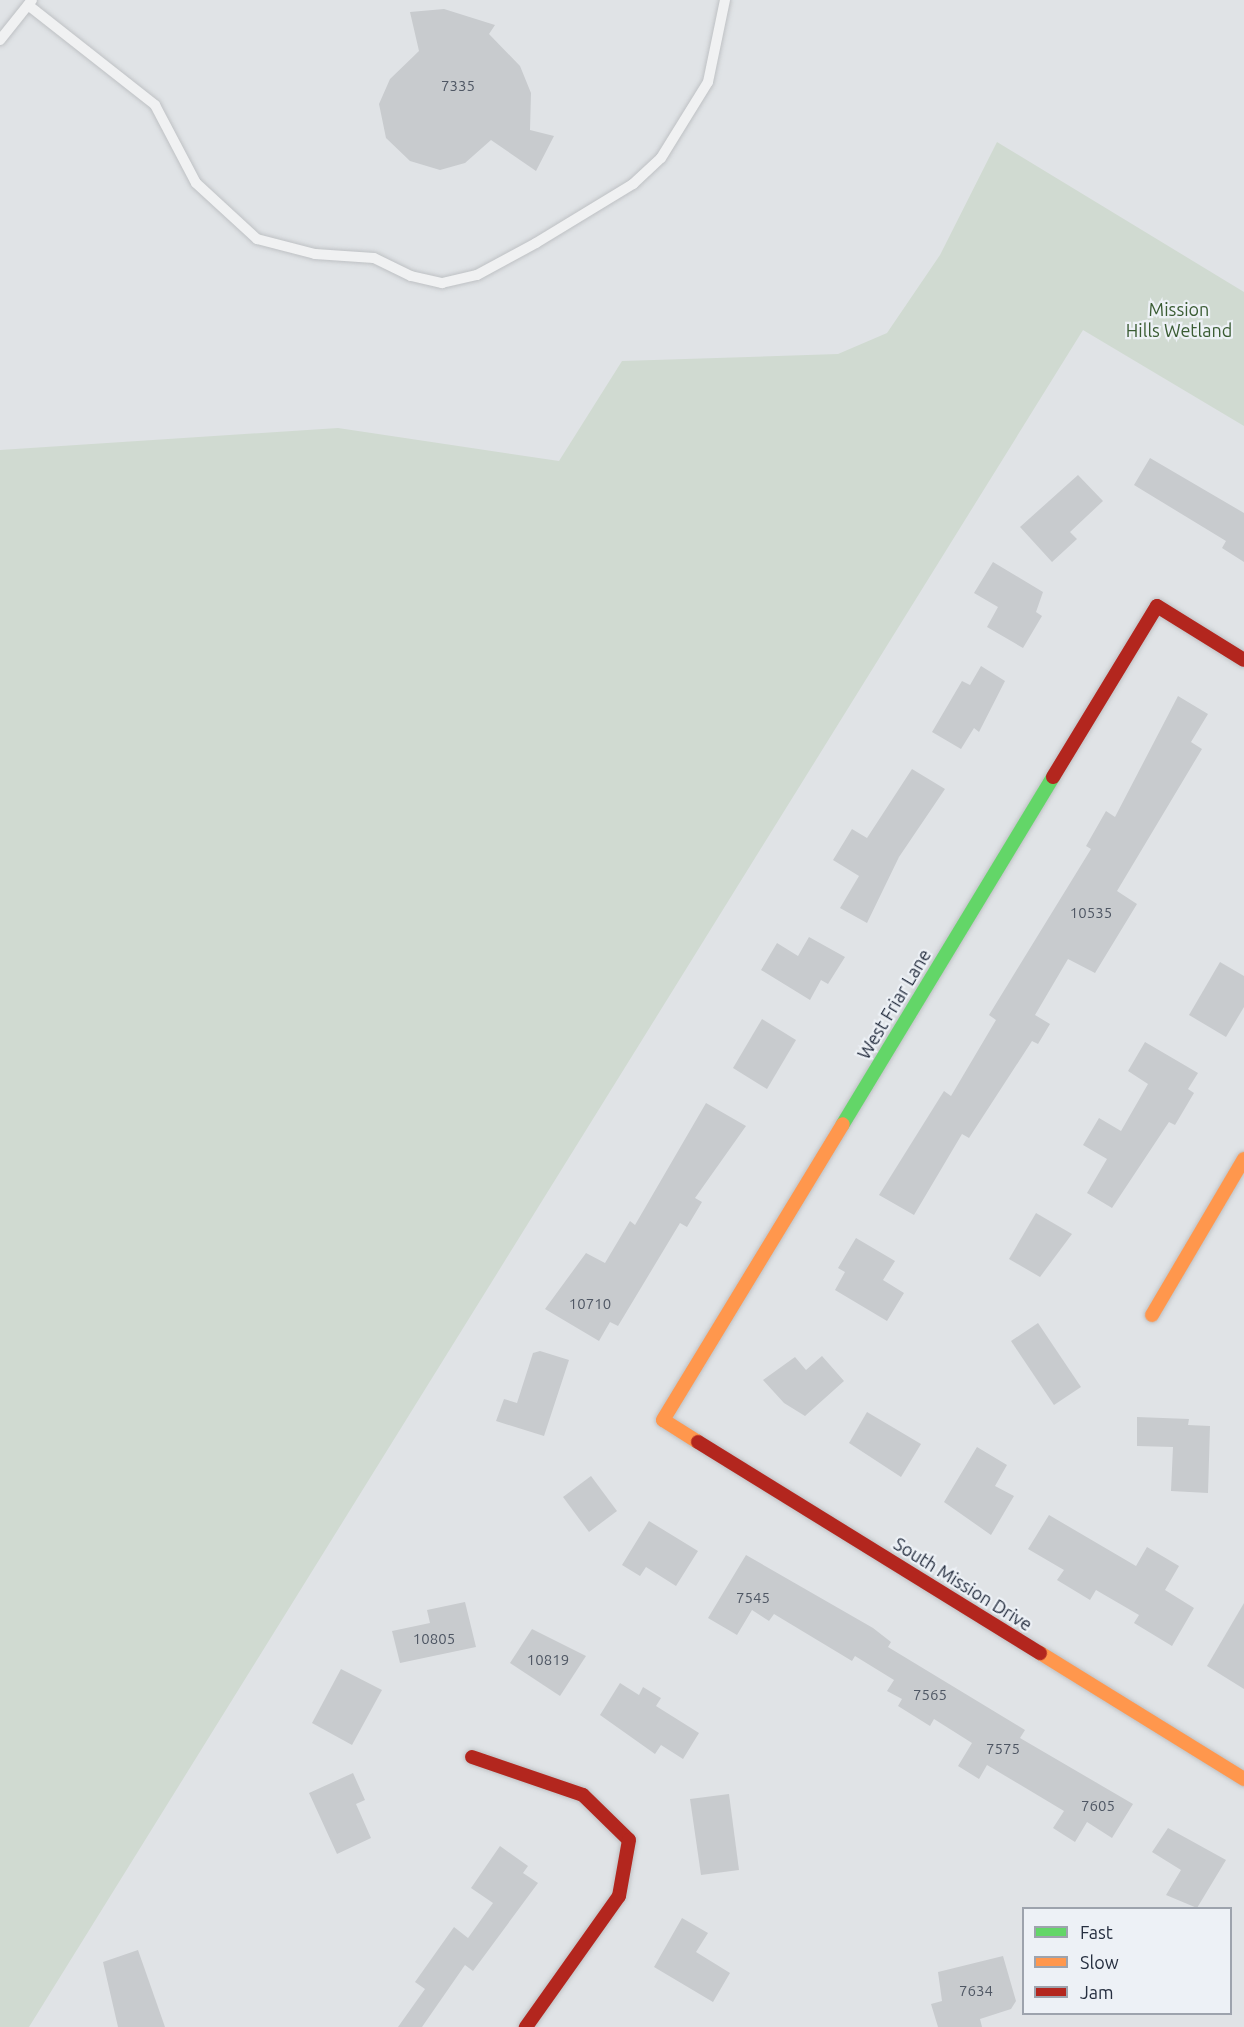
<!DOCTYPE html>
<html>
<head>
<meta charset="utf-8">
<style>
  body { margin:0 }
  #map { position:relative; width:1244px; height:2027px; overflow:hidden; background:#e0e3e6; font-family:Ubuntu,sans-serif }
  div>[style] { position:absolute }
  [style*='--x'] { left:calc(var(--x)*1px); top:calc(var(--y)*1px); width:calc(var(--w)*1px); rotate:calc(var(--a)*1deg) }
  .green>* { inset:0; background:#d0dad1 }
  .building>* { inset:0; background:#c8cbce }
  .roads { filter:drop-shadow(0 0 2px #bec1c4) drop-shadow(0 0 2px #bec1c4) }
  .lane>* { height:10px; margin:-5px; padding:0 5px; transform-origin:5px; border-radius:5px; background:#f0f1f2 }
  .fast>* { height:14px; margin:-7px; padding:0 7px; transform-origin:7px; border-radius:7px; background:#63d668 }
  .slow>* { height:14px; margin:-7px; padding:0 7px; transform-origin:7px; border-radius:7px; background:#ff974d }
  .jam>* { height:14px; margin:-7px; padding:0 7px; transform-origin:7px; border-radius:7px; background:#b3261e }
  span { translate:-50% -50%; white-space:nowrap; text-align:center; line-height:1.15; -webkit-text-stroke:4.5px #edf1f6; paint-order:stroke }
  .number-label { font-size:15px; color:#4f5764 }
  .number-label span { -webkit-text-stroke-width:0 }
  .park-label { font-size:18px; color:#3a5c33 }
  .street-label { font-size:18px; color:#262f40 }
  .legend { position:absolute; left:1022px; top:1907px; width:210px; height:108px; box-sizing:border-box; background:#edf1f6; border:2px solid #9da3ad; margin:0; padding:8px 10px; list-style:none; font-size:18px; color:#262f40 }
  .legend li { display:flex; align-items:center; gap:12px; height:30px }
  .legend b { width:30px; border:2px solid #9da3ad }
</style>
</head>
<body>
<div id="map">
  <div class="green">
    <i style="clip-path:polygon(997px 142px,1244px 292px,1244px 426px,1083px 330px,29px 2027px,0 2027px,0 450px,338px 428px,559px 461px,622px 361px,838px 354px,887px 333px,940px 255px)"></i>
  </div>
  <div class="building">
    <i style="clip-path:polygon(444px 9px,495px 25px,489px 34px,520px 66px,531px 93px,530px 130px,554px 136px,536px 171px,491px 140px,465px 163px,440px 170px,410px 161px,386px 138px,379px 104px,390px 79px,419px 51px,410px 12px)"></i>
    <i style="clip-path:polygon(1150px 458px,1244px 513px,1244px 562px,1222px 548px,1226px 541px,1134px 485px)"></i>
    <i style="clip-path:polygon(1078px 475px,1103px 501px,1070px 532px,1077px 539px,1052px 562px,1020px 527px)"></i>
    <i style="clip-path:polygon(993px 562px,1043px 592px,1036px 612px,1042px 616px,1023px 648px,987px 627px,998px 607px,974px 593px)"></i>
    <i style="clip-path:polygon(981px 666px,1005px 681px,979px 732px,974px 728px,961px 749px,932px 732px,962px 681px,970px 685px)"></i>
    <i style="clip-path:polygon(1178px 696px,1208px 714px,1191px 742px,1202px 749px,1117px 891px,1137px 904px,1095px 973px,1068px 959px,1035px 1015px,1050px 1024px,1038px 1044px,1032px 1041px,969px 1138px,962px 1134px,914px 1215px,879px 1195px,944px 1091px,951px 1096px,996px 1020px,989px 1015px,1091px 849px,1086px 846px,1106px 811px,1115px 817px)"></i>
    <i style="clip-path:polygon(912px 769px,945px 789px,899px 857px,867px 923px,840px 908px,859px 876px,833px 860px,852px 829px,867px 838px)"></i>
    <i style="clip-path:polygon(809px 937px,845px 957px,828px 984px,821px 980px,810px 1000px,761px 970px,777px 943px,798px 956px)"></i>
    <i style="clip-path:polygon(1220px 962px,1244px 976px,1244px 1007px,1226px 1037px,1189px 1015px)"></i>
    <i style="clip-path:polygon(762px 1019px,796px 1040px,767px 1089px,733px 1068px)"></i>
    <i style="clip-path:polygon(1145px 1042px,1198px 1073px,1188px 1089px,1194px 1093px,1175px 1125px,1169px 1122px,1112px 1208px,1087px 1193px,1107px 1159px,1083px 1145px,1099px 1118px,1121px 1131px,1148px 1084px,1128px 1071px)"></i>
    <i style="clip-path:polygon(706px 1103px,746px 1126px,695px 1198px,702px 1202px,687px 1227px,680px 1223px,618px 1326px,610px 1322px,599px 1341px,545px 1309px,586px 1253px,605px 1263px,630px 1221px,635px 1225px)"></i>
    <i style="clip-path:polygon(1036px 1213px,1072px 1234px,1040px 1277px,1009px 1259px)"></i>
    <i style="clip-path:polygon(856px 1238px,895px 1261px,883px 1280px,904px 1293px,887px 1321px,835px 1290px,845px 1272px,838px 1268px)"></i>
    <i style="clip-path:polygon(1038px 1323px,1081px 1387px,1054px 1405px,1011px 1341px)"></i>
    <i style="clip-path:polygon(540px 1351px,569px 1360px,544px 1436px,496px 1421px,504px 1399px,517px 1403px,533px 1353px)"></i>
    <i style="clip-path:polygon(822px 1356px,844px 1381px,805px 1416px,784px 1403px,763px 1380px,795px 1357px,806px 1370px)"></i>
    <i style="clip-path:polygon(867px 1412px,921px 1444px,901px 1477px,849px 1443px)"></i>
    <i style="clip-path:polygon(1137px 1417px,1189px 1419px,1188px 1425px,1210px 1426px,1208px 1493px,1171px 1491px,1173px 1447px,1137px 1446px)"></i>
    <i style="clip-path:polygon(977px 1447px,1007px 1465px,995px 1486px,1014px 1496px,991px 1535px,944px 1502px)"></i>
    <i style="clip-path:polygon(591px 1476px,617px 1511px,589px 1532px,563px 1497px)"></i>
    <i style="clip-path:polygon(1049px 1515px,1136px 1566px,1147px 1547px,1179px 1566px,1165px 1590px,1194px 1608px,1172px 1646px,1134px 1623px,1139px 1615px,1096px 1590px,1090px 1600px,1057px 1580px,1064px 1570px,1028px 1549px)"></i>
    <i style="clip-path:polygon(649px 1521px,698px 1551px,676px 1586px,646px 1567px,640px 1576px,622px 1565px)"></i>
    <i style="clip-path:polygon(746px 1555px,873px 1628px,891px 1642px,888px 1647px,1025px 1730px,1020px 1738px,1133px 1804px,1112px 1838px,1087px 1822px,1075px 1842px,1053px 1828px,1064px 1811px,987px 1765px,979px 1779px,958px 1766px,972px 1743px,934px 1719px,930px 1726px,898px 1706px,902px 1699px,887px 1691px,894px 1680px,855px 1656px,852px 1661px,774px 1614px,769px 1621px,752px 1610px,737px 1635px,708px 1618px)"></i>
    <i style="clip-path:polygon(465px 1602px,476px 1647px,400px 1663px,392px 1631px,430px 1623px,427px 1610px)"></i>
    <i style="clip-path:polygon(1244px 1603px,1244px 1689px,1207px 1666px)"></i>
    <i style="clip-path:polygon(532px 1629px,586px 1656px,560px 1696px,510px 1663px)"></i>
    <i style="clip-path:polygon(341px 1669px,382px 1690px,352px 1745px,312px 1723px)"></i>
    <i style="clip-path:polygon(620px 1683px,639px 1695px,643px 1687px,661px 1698px,656px 1706px,699px 1733px,683px 1759px,661px 1745px,655px 1754px,600px 1715px)"></i>
    <i style="clip-path:polygon(353px 1773px,365px 1800px,356px 1804px,371px 1838px,337px 1854px,309px 1793px)"></i>
    <i style="clip-path:polygon(729px 1794px,739px 1870px,701px 1875px,690px 1799px)"></i>
    <i style="clip-path:polygon(1168px 1828px,1226px 1860px,1197px 1908px,1166px 1895px,1181px 1870px,1152px 1852px)"></i>
    <i style="clip-path:polygon(500px 1846px,528px 1866px,523px 1873px,538px 1883px,473px 1971px,465px 1965px,422px 2027px,398px 2027px,425px 1989px,415px 1982px,454px 1927px,468px 1938px,493px 1903px,471px 1888px)"></i>
    <i style="clip-path:polygon(682px 1918px,708px 1933px,696px 1952px,730px 1973px,713px 2002px,654px 1967px)"></i>
    <i style="clip-path:polygon(138px 1950px,165px 2027px,118px 2027px,103px 1962px)"></i>
    <i style="clip-path:polygon(1003px 1956px,1016px 2001px,1011px 2009px,980px 2019px,982px 2027px,938px 2027px,931px 2004px,942px 2001px,938px 1972px)"></i>
  </div>
  <div class="roads">
    <div class="lane">
      <i style="--x:28;--y:5;--w:162;--a:38.2"></i>
      <i style="--x:155;--y:105;--w:88;--a:62.3"></i>
      <i style="--x:196;--y:183;--w:83;--a:42.6"></i>
      <i style="--x:257;--y:239;--w:60;--a:14.5"></i>
      <i style="--x:315;--y:254;--w:59;--a:3.9"></i>
      <i style="--x:374;--y:258;--w:41;--a:25.9"></i>
      <i style="--x:411;--y:276;--w:32;--a:13"></i>
      <i style="--x:442;--y:283;--w:36;--a:-13"></i>
      <i style="--x:477;--y:275;--w:67;--a:-28.5"></i>
      <i style="--x:536;--y:243;--w:114;--a:-31.3"></i>
      <i style="--x:633;--y:184;--w:38;--a:-43"></i>
      <i style="--x:661;--y:158;--w:89;--a:-58.3"></i>
      <i style="--x:708;--y:82;--w:84;--a:-78.3"></i>
      <i style="--x:0;--y:40;--w:51;--a:-51.3"></i>
    </div>
    <div class="fast">
      <i style="--x:843;--y:1124;--w:406;--a:-58.8"></i>
    </div>
    <div class="slow">
      <i style="--x:1152;--y:1315;--w:181;--a:-59.5"></i>
      <i style="--x:698;--y:1442;--w:41;--a:-147.8"></i>
      <i style="--x:663;--y:1420;--w:346;--a:-58.7"></i>
      <i style="--x:1040;--y:1653;--w:240;--a:31.7"></i>
    </div>
    <div class="jam">
      <i style="--x:1053;--y:777;--w:200;--a:-58.7"></i>
      <i style="--x:1157;--y:606;--w:102;--a:31.8"></i>
      <i style="--x:698;--y:1442;--w:402;--a:31.7"></i>
      <i style="--x:472;--y:1757;--w:117;--a:18.9"></i>
      <i style="--x:583;--y:1795;--w:64;--a:44.4"></i>
      <i style="--x:629;--y:1840;--w:57;--a:100.1"></i>
      <i style="--x:619;--y:1896;--w:161;--a:125.4"></i>
    </div>
  </div>
  <div class="number-label">
    <span style="left:458px;top:86px">7335</span>
    <span style="left:1091px;top:913px">10535</span>
    <span style="left:590px;top:1304px">10710</span>
    <span style="left:753px;top:1598px">7545</span>
    <span style="left:434px;top:1639px">10805</span>
    <span style="left:548px;top:1660px">10819</span>
    <span style="left:930px;top:1695px">7565</span>
    <span style="left:1003px;top:1749px">7575</span>
    <span style="left:1098px;top:1806px">7605</span>
    <span style="left:976px;top:1991px">7634</span>
  </div>
  <div class="park-label">
    <span style="left:1179px;top:320px">Mission<br>Hills Wetland</span>
  </div>
  <div class="street-label">
    <span style="left:894px;top:1004px;rotate:-59deg">West Friar Lane</span>
    <span style="left:963px;top:1584px;rotate:32deg">South Mission Drive</span>
  </div>
  <ul class="legend">
  <li><b style="height:8px;background:#63d668"></b>Fast</li>
  <li><b style="height:8px;background:#ff974d"></b>Slow</li>
  <li><b style="height:8px;background:#b3261e"></b>Jam</li>
  </ul>
</div>
</body>
</html>
